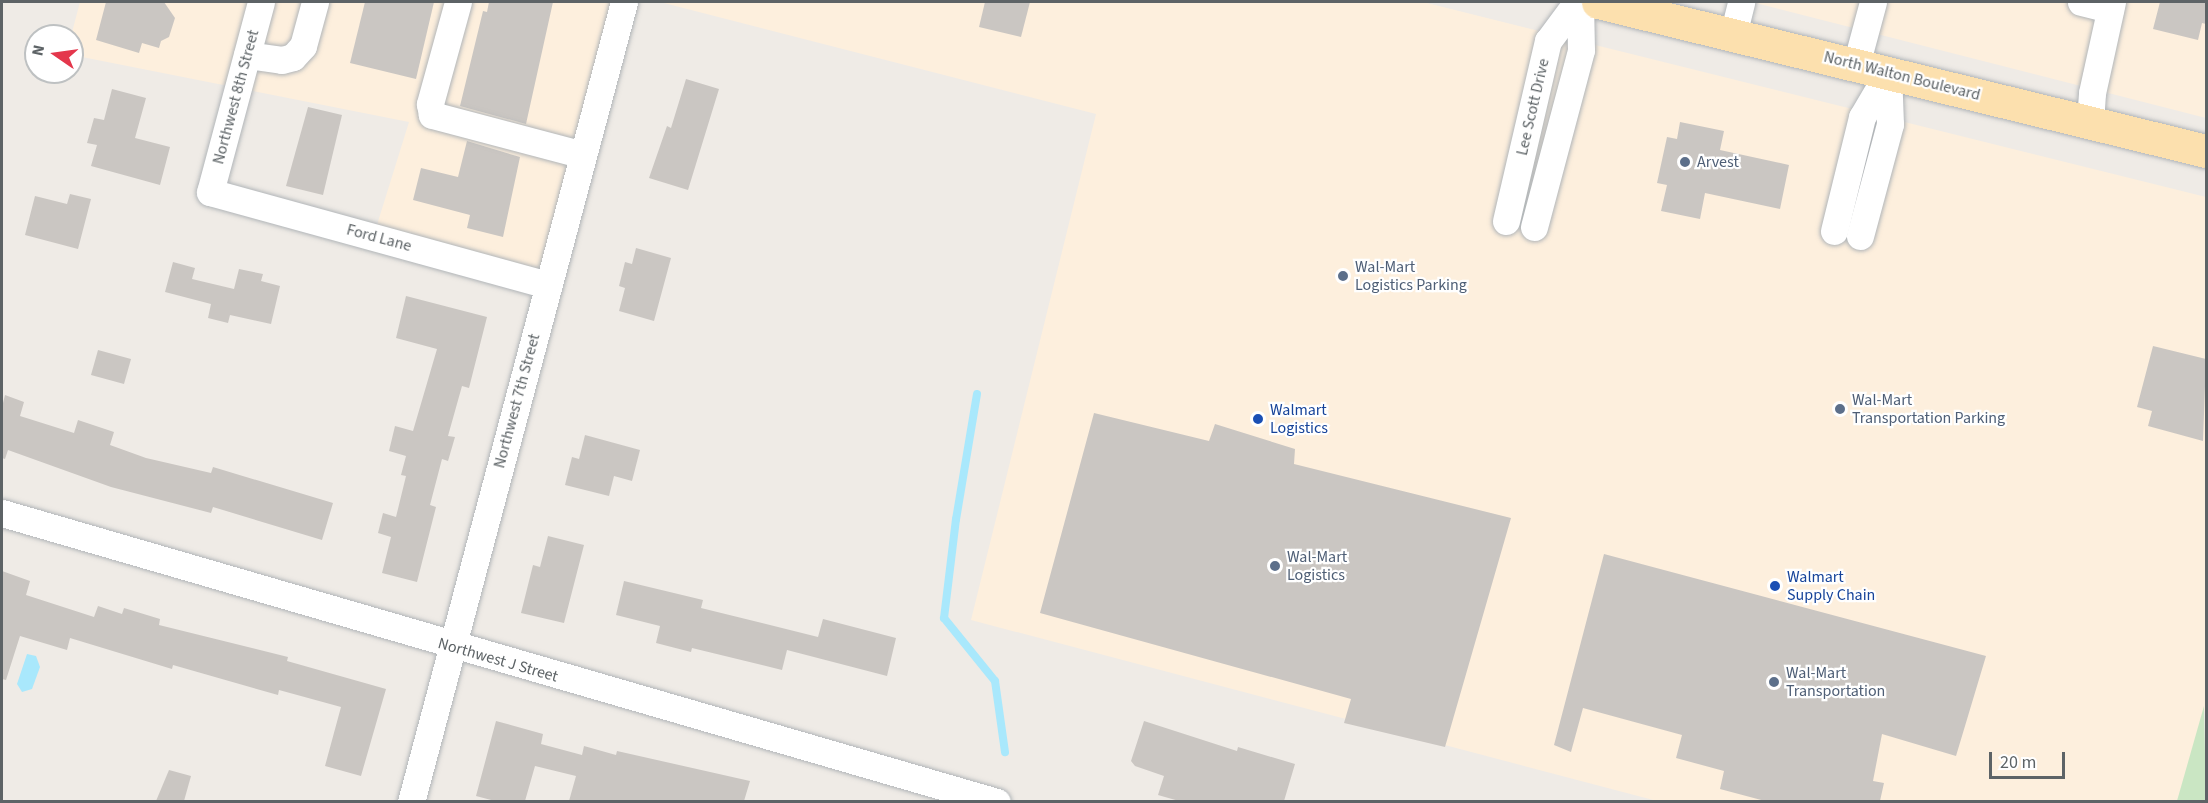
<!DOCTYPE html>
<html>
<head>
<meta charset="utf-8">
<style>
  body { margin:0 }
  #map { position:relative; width:2208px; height:803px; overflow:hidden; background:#efebe6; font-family:"Source Sans 3",sans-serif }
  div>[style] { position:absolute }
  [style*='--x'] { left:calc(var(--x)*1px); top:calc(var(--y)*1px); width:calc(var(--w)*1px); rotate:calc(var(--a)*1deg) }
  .commercial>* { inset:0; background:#fdefdd }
  .green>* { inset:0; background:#cae6c3 }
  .water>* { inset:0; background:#a9e8fc }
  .stream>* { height:8px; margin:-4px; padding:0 4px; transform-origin:4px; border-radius:4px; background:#a9e8fc }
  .building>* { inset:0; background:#cac6c2 }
  .roads { filter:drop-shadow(0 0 2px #b1b5b8) drop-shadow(0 0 2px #b1b5b8) }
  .minor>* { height:27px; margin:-13.5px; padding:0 13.5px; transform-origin:13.5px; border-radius:13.5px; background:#fff }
  .major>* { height:33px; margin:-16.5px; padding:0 16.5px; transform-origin:16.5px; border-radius:16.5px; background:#fce0ae }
  .dots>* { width:16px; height:16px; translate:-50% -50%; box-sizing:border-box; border:3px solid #fff; border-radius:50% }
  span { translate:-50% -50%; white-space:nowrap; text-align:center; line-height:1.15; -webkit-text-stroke:4.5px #fff; paint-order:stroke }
  .street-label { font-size:16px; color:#5d6366 }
  .service-label { font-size:16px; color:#4e5e75 }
  .left { translate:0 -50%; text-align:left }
  .transit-label { font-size:16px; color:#164399 }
  .frame { position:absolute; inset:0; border:3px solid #5d6366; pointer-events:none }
  .north { position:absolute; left:24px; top:24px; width:60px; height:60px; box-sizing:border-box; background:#fff; border:2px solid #bec1c2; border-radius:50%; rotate:283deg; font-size:16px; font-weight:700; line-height:24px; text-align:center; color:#5d6366 }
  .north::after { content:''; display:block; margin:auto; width:21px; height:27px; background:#e4374c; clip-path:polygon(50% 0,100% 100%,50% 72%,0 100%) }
  .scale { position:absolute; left:1989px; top:752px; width:76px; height:27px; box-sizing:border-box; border:3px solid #5d6366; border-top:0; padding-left:8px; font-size:18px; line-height:21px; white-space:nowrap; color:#5d6366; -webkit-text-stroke:4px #fff; paint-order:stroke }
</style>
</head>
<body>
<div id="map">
  <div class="commercial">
    <i style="clip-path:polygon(80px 2px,612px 2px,540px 271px,376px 228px,409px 122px,72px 55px,71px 36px)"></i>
    <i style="clip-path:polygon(660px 2px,1423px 2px,2206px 197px,2206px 706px,2177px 801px,1657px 801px,971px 620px,1096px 114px)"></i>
    <i style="clip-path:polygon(1752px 2px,2206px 2px,2206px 118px)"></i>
  </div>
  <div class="green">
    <i style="clip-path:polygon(2204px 706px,2206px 801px,2177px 801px)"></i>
  </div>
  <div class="water">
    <i style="clip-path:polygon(27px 654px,36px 656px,40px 667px,32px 689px,22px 692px,17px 684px)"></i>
  </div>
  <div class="stream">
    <i style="--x:977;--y:394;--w:127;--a:99.5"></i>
    <i style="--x:956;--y:519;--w:100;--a:96.9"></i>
    <i style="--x:944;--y:618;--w:81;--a:51"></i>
    <i style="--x:995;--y:681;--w:72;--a:82"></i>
  </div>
  <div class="building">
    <i style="clip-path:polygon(106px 2px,164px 2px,175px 18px,169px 37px,161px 41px,159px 48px,142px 43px,139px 53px,96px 40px)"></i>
    <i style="clip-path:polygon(365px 2px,434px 2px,416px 79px,350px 63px)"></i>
    <i style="clip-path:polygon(489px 2px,553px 2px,526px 124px,460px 106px,483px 11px,487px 12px)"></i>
    <i style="clip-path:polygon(985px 2px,1030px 2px,1021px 37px,979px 27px)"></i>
    <i style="clip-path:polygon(2160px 2px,2206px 2px,2206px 24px,2202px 23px,2198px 40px,2153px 29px)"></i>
    <i style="clip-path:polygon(686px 79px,719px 89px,688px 190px,649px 178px,667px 126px,671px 128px)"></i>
    <i style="clip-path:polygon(112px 89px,146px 98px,135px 138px,170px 147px,160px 185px,91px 166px,97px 145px,87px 143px,94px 118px,104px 120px)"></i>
    <i style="clip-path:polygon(308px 107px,342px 115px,323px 195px,286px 186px)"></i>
    <i style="clip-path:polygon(1680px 122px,1724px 131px,1720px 150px,1789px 165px,1780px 209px,1705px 193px,1700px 219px,1661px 211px,1667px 185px,1657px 183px,1667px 137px,1677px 139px)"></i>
    <i style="clip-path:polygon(467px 141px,520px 157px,503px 237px,467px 228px,470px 215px,413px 200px,421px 168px,458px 177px)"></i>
    <i style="clip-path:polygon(70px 194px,91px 199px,78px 249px,25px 235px,35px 196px,67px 204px)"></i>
    <i style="clip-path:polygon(636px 248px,671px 258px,654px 321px,619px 311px,625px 288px,619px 286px,625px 262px,632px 264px)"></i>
    <i style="clip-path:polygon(173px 262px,195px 268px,192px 279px,234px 289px,239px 269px,263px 274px,261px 281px,280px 286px,271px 324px,230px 315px,228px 323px,208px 318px,211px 304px,165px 292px)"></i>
    <i style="clip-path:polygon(406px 296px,487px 317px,469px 388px,462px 386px,448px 436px,455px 437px,448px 461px,442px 459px,430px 505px,436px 507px,417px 582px,382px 573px,391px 537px,378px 533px,383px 513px,396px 517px,406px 476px,401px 475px,406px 456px,389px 451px,395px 426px,413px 431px,437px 349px,396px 338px)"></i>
    <i style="clip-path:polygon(2153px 346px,2206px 359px,2203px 441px,2148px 426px,2152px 411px,2137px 407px)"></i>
    <i style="clip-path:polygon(98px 350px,131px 359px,124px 384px,91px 375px)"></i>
    <i style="clip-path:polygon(5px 395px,24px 402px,20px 416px,74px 433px,78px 420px,114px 432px,110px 445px,146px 458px,211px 473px,213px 467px,333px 503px,322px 540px,213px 507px,211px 513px,111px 487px,8px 450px,5px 459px,2px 458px,2px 407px)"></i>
    <i style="clip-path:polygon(1094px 413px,1209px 441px,1215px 424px,1295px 449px,1294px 464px,1511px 518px,1445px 747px,1344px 723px,1351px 699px,1040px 613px)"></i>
    <i style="clip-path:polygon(585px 435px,640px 450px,632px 481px,614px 476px,609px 496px,565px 485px,572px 457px,579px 459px)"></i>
    <i style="clip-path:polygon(548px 536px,584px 545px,564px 623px,521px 613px,533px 565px,540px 567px)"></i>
    <i style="clip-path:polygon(1604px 554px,1986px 656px,1956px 756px,1882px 734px,1873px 781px,1884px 783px,1880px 801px,1765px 801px,1720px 789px,1724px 771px,1676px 758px,1682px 735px,1583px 708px,1571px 752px,1554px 745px)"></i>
    <i style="clip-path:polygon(2px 571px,30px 581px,26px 595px,94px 617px,98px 606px,122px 614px,124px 608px,160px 619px,159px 625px,288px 657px,287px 661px,386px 689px,361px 776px,325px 766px,341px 707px,279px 690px,278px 695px,173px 665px,172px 669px,70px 638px,67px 650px,20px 636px,6px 680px,2px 679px)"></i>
    <i style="clip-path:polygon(624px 581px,703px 600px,701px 608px,818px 637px,823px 619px,896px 638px,887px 676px,787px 650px,782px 670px,692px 648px,691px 652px,656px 643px,660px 626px,616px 615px)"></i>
    <i style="clip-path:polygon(496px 721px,543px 734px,541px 744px,582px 755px,584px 746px,616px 755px,617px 751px,750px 781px,744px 801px,569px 801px,576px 776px,535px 766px,525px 801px,495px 801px,476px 796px)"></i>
    <i style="clip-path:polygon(1144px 721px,1237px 751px,1238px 747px,1295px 764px,1284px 801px,1179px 801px,1158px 795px,1164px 776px,1135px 766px,1131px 761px)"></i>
    <i style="clip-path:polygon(169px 770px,191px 776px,184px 801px,156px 801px)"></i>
  </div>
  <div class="roads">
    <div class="minor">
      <i style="--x:261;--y:2;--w:197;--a:105"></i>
      <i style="--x:210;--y:192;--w:351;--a:15.4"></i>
      <i style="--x:458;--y:2;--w:106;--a:105.4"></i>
      <i style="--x:430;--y:104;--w:11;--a:80"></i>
      <i style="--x:432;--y:115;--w:156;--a:14.8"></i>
      <i style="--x:2081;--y:2;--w:30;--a:14"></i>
      <i style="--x:1733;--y:35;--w:34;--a:-76"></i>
      <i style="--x:247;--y:55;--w:35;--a:8"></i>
      <i style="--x:282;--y:60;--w:11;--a:-15"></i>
      <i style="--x:293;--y:57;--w:15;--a:-48"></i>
      <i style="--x:303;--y:46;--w:46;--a:-74.7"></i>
      <i style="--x:1856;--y:65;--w:65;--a:-74.9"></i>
      <i style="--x:2090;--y:122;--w:29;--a:-86"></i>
      <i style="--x:2092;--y:93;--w:93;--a:-77.6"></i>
      <i style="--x:1506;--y:221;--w:185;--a:-76.9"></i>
      <i style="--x:1548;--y:41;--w:49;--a:-53.4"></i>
      <i style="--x:1534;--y:227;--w:183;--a:-75.1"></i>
      <i style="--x:1581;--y:50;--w:48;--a:-91.2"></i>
      <i style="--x:1834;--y:231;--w:117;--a:-76.2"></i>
      <i style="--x:1862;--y:117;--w:51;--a:-59.4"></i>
      <i style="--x:1860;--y:236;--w:116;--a:-75"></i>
      <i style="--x:1890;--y:124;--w:51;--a:-92.2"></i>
      <i style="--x:2;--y:513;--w:1036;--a:16.2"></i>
      <i style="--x:411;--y:802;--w:828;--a:-75.09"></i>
    </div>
    <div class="major">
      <i style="--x:1598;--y:2;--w:626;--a:13.77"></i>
    </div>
  </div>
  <div class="dots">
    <i style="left:1685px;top:162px;background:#5c6f8a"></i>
    <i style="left:1343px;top:276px;background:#5c6f8a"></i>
    <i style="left:1840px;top:409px;background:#5c6f8a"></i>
    <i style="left:1258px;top:419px;background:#1a4fb4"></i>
    <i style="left:1275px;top:566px;background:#5c6f8a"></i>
    <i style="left:1775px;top:586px;background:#1a4fb4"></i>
    <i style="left:1774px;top:682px;background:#5c6f8a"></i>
  </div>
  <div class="street-label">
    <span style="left:1902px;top:76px;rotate:14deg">North Walton Boulevard</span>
    <span style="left:236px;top:97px;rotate:-75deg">Northwest 8th Street</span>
    <span style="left:1533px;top:107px;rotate:-77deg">Lee Scott Drive</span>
    <span style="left:379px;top:238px;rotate:15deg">Ford Lane</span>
    <span style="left:517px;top:401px;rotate:-75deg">Northwest 7th Street</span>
    <span style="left:498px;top:660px;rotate:16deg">Northwest J Street</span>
  </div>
  <div class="service-label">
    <span class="left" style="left:1697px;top:162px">Arvest</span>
    <span class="left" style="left:1355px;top:276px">Wal-Mart<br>Logistics Parking</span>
    <span class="left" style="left:1852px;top:409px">Wal-Mart<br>Transportation Parking</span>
    <span class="left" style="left:1287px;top:566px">Wal-Mart<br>Logistics</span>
    <span class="left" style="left:1786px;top:682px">Wal-Mart<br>Transportation</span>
  </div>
  <div class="transit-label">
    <span class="left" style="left:1270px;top:419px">Walmart<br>Logistics</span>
    <span class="left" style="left:1787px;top:586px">Walmart<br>Supply Chain</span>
  </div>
  <div class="frame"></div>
  <div class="north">N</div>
  <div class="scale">20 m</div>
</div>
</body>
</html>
